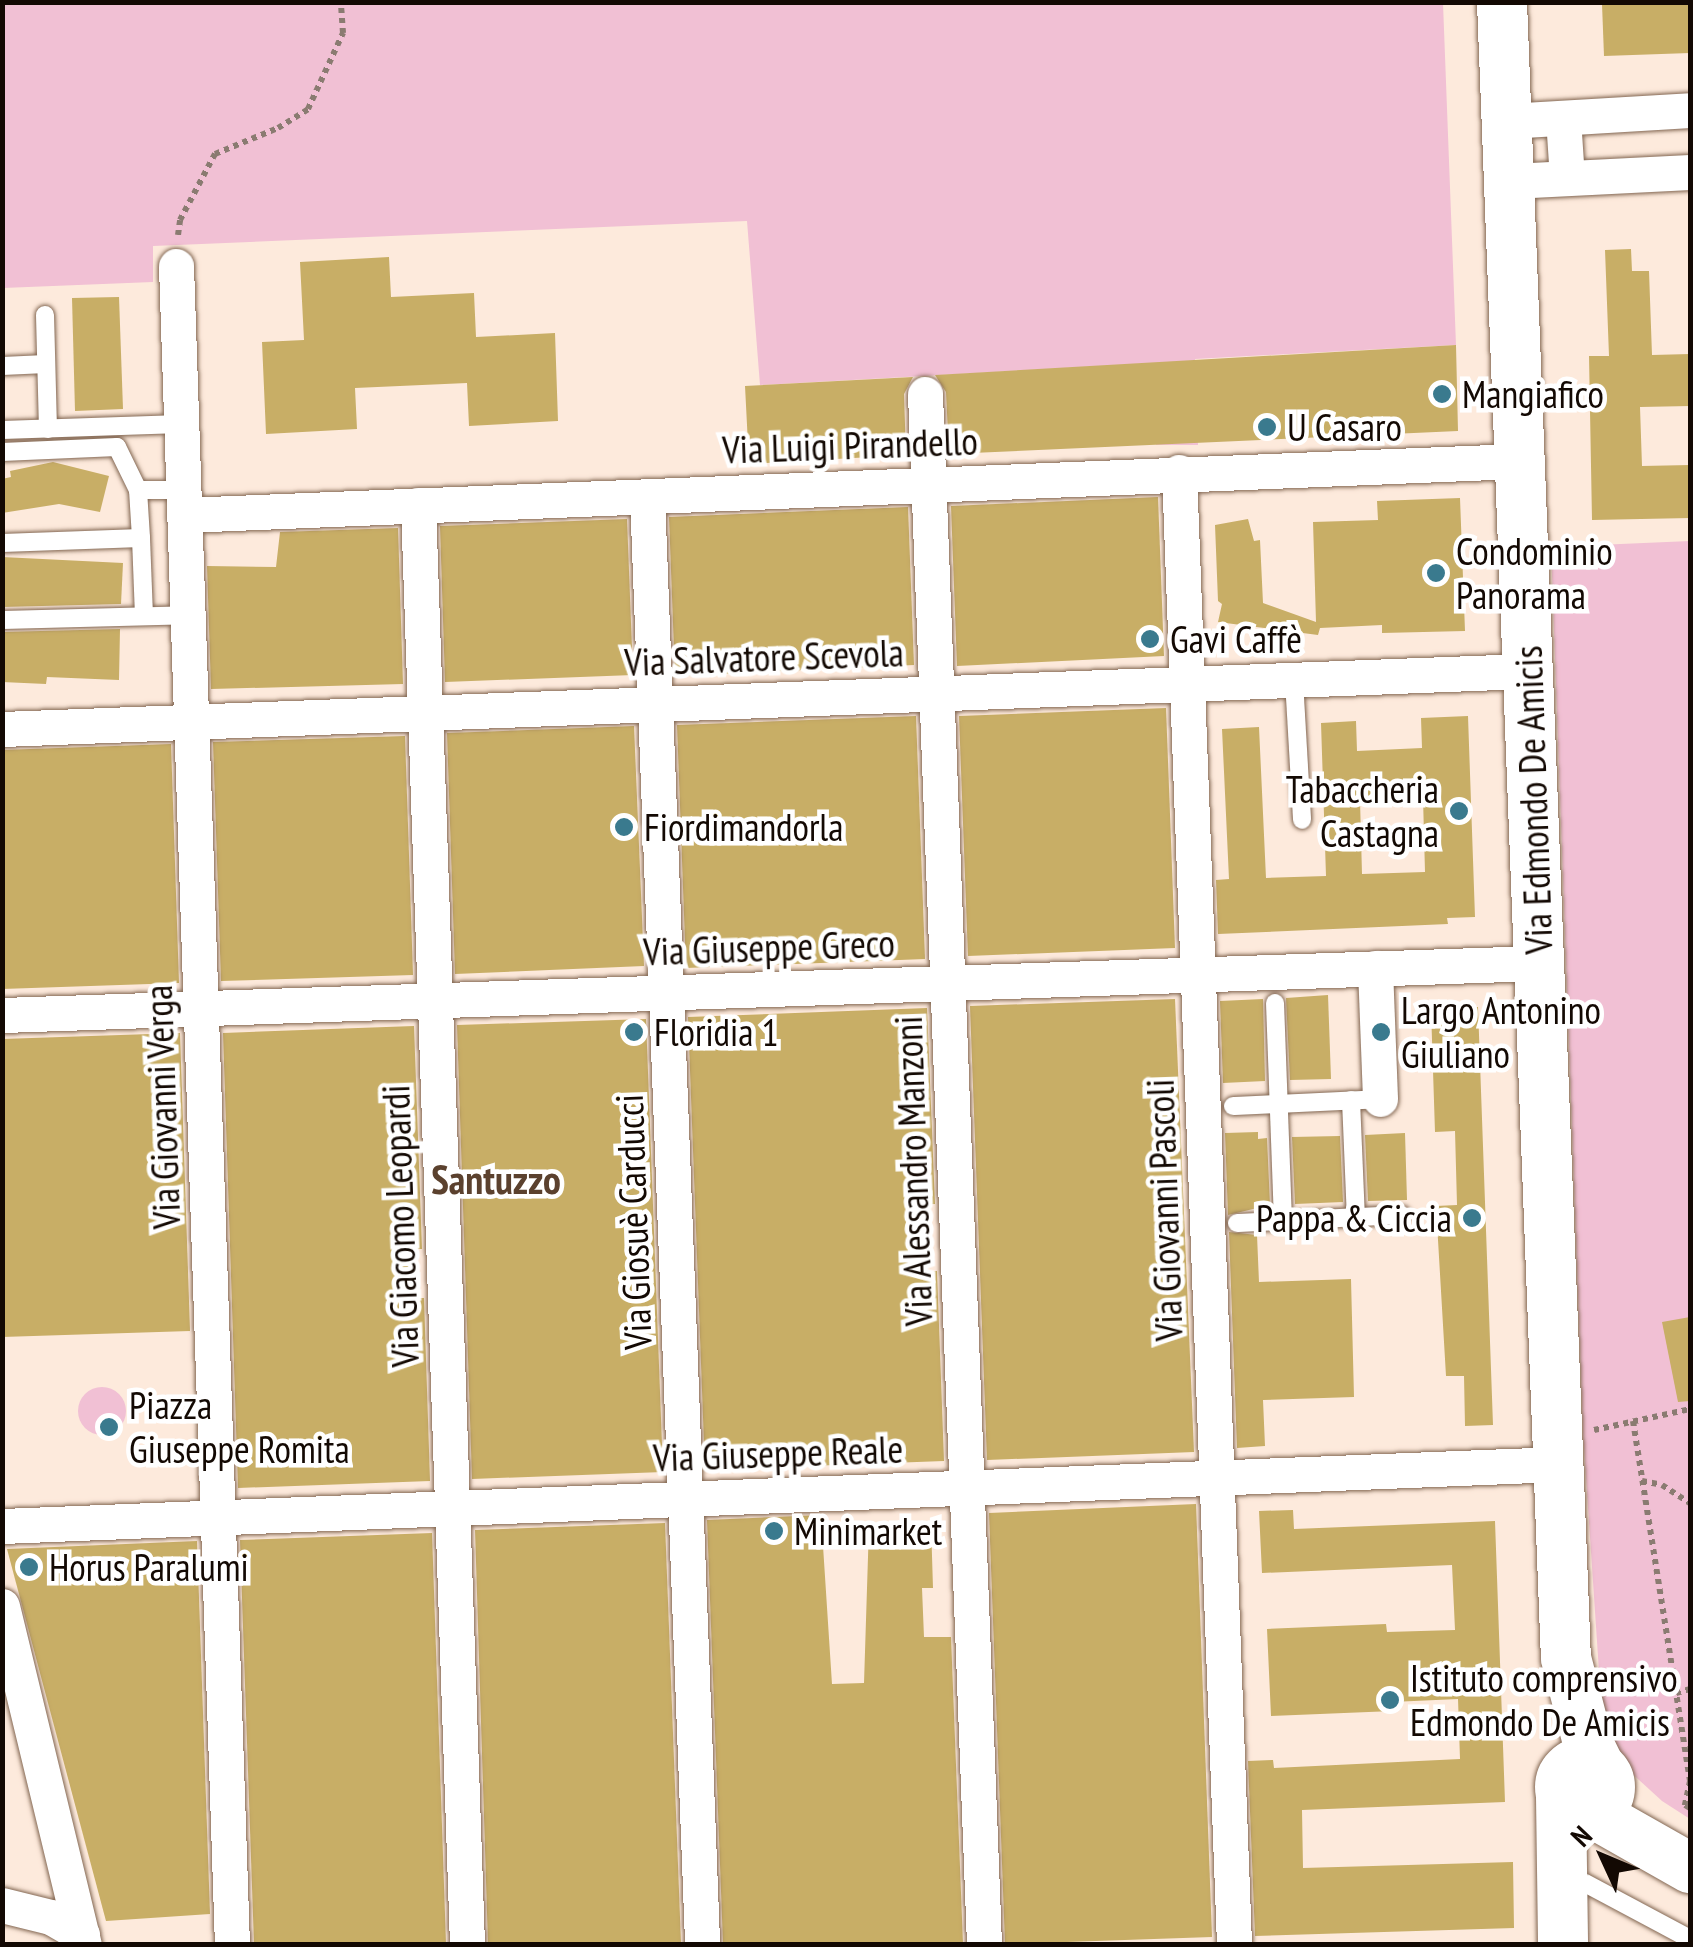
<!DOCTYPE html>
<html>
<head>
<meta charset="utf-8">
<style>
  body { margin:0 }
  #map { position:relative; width:1693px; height:1947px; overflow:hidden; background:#fdeadc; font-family:"PT Sans Narrow",sans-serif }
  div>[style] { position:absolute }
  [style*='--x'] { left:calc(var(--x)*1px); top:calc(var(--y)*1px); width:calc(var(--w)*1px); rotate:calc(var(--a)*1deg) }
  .green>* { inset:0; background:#f1c0d4 }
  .round { border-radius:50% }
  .building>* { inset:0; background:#c8ae66 }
  .path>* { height:6px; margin-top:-3px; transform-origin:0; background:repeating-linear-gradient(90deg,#8a7b71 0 5px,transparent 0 10px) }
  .roads { filter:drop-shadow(0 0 2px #826651) drop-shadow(0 0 2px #826651) }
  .lane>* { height:18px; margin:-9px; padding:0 9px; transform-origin:9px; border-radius:9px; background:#fff }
  .street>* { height:35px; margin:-17.5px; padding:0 17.5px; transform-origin:17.5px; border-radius:17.5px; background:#fff }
  .secondary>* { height:50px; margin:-25px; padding:0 25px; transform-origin:25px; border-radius:25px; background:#fff }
  .secondary>.ring { margin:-25px; padding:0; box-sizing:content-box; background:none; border:50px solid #fff; border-radius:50% }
  .dots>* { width:28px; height:28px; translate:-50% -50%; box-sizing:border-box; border:5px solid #fff; border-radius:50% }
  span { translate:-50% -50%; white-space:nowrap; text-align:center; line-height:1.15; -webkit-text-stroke:9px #fff; paint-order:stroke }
  .poi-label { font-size:38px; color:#130903 }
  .left { translate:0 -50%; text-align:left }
  .right { translate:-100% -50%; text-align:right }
  .street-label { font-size:38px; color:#130903 }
  .neighbourhood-label { font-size:40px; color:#5b412e; font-weight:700 }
  .frame { position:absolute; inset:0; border:5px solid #130903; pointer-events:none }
  .north { position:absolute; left:1553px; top:1807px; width:100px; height:100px; -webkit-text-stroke:8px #fff; paint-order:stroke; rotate:314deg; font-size:28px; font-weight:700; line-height:40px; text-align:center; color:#130903 }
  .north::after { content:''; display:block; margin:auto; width:35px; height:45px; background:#130903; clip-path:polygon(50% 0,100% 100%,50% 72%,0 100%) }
</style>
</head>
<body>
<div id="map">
  <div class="green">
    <i style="clip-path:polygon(2px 3px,1443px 3px,1456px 345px,1195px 359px,1198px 445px,1156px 445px,1155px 363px,760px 385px,747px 221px,153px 246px,153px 282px,3px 288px)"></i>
    <i style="clip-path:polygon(1690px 541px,1690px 1819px,1662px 1801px,1627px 1769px,1613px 1750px,1602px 1716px,1583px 1432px,1551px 547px)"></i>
    <i class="round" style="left:78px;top:1387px;width:48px;height:48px"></i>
  </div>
  <div class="building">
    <i style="clip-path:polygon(1690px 2px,1690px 53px,1604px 56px,1602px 4px)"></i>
    <i style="clip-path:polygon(1631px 249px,1632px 271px,1649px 271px,1652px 355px,1690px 354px,1690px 406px,1640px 407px,1642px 466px,1690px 465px,1690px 518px,1592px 520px,1589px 356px,1609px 356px,1605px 250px)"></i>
    <i style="clip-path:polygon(389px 257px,391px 297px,474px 293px,476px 337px,555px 333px,558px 421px,469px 426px,467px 383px,355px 388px,357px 429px,266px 434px,262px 342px,304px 340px,300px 262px)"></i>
    <i style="clip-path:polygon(119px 297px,123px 409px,75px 411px,72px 298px)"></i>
    <i style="clip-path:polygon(1456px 345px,1458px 431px,949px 454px,946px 392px,935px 375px)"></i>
    <i style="clip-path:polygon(913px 377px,904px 394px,906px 455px,749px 464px,745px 386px)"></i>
    <i style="clip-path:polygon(53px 462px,109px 476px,100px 512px,59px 504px,2px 513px,2px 479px,11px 477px,10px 471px)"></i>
    <i style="clip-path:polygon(1158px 497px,1164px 656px,957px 666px,951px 506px)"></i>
    <i style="clip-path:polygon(1460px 498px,1465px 631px,1382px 633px,1382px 625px,1320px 628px,1318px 635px,1218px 622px,1222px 604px,1218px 601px,1215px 525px,1248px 519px,1254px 541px,1260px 540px,1263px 603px,1316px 622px,1313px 522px,1378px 520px,1377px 501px)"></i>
    <i style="clip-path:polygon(908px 507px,914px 665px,675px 676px,669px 517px)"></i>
    <i style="clip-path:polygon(627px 519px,633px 675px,445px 682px,440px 526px)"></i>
    <i style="clip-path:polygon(398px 528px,403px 684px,211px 689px,207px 566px,276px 567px,280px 532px)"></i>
    <i style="clip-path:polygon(2px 557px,123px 563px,121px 604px,2px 607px)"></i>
    <i style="clip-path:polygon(120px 629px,119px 680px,47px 677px,46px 684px,2px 682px,2px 632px)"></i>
    <i style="clip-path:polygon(1166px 708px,1175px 948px,968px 956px,959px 716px)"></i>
    <i style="clip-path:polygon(916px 716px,925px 959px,686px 968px,677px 725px)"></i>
    <i style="clip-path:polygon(evenodd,1468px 716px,1475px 917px,1447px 918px,1448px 924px,1218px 934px,1216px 880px,1229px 879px,1222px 729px,1259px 727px,1266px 878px,1326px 876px,1321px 723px,1356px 721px,1357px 751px,1422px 748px,1421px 718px,1468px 716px,1423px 798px,1425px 872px,1362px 874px,1360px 800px,1423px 798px)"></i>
    <i style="clip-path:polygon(634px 726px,644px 966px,455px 974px,447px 733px)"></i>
    <i style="clip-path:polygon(405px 736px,413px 975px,221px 981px,213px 742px)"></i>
    <i style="clip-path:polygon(171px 744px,179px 983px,2px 989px,2px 750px)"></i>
    <i style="clip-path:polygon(1328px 995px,1331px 1079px,1290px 1080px,1286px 998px)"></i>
    <i style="clip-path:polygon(1175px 999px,1194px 1452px,987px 1460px,970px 1006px)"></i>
    <i style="clip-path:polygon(1263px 999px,1265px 1081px,1223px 1083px,1220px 1001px)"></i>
    <i style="clip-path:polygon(1478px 1007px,1493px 1425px,1465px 1426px,1464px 1376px,1446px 1376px,1436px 1206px,1457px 1205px,1455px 1131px,1435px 1132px,1431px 1009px)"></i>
    <i style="clip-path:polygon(927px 1008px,935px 1204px,906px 1205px,909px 1272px,937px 1271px,944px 1461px,705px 1470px,688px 1017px)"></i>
    <i style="clip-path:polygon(646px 1019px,663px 1472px,472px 1479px,457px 1025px)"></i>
    <i style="clip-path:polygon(414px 1026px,422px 1249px,408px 1249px,409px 1298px,424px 1298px,430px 1481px,238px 1488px,223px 1033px)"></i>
    <i style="clip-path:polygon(180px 1033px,190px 1331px,2px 1337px,2px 1039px)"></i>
    <i style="clip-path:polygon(1258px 1132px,1258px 1139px,1267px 1138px,1270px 1205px,1228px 1215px,1225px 1133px)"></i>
    <i style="clip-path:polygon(1405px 1133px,1407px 1200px,1368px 1201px,1365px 1135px)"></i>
    <i style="clip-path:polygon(1340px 1136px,1343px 1202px,1295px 1204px,1292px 1137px)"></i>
    <i style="clip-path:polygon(1229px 1232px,1257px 1235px,1259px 1282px,1351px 1279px,1354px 1397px,1263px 1400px,1265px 1446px,1237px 1448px)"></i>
    <i style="clip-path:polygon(1690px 1317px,1690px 1401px,1678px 1402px,1662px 1322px)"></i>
    <i style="clip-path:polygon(1196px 1504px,1212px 1937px,1005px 1944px,989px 1513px)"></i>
    <i style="clip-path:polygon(1293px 1510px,1294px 1529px,1495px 1521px,1505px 1802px,1302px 1810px,1303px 1868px,1513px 1862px,1514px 1928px,1255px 1936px,1248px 1761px,1273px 1760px,1274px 1768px,1460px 1759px,1458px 1699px,1392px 1702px,1393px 1711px,1271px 1716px,1267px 1629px,1386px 1624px,1387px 1632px,1455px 1630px,1452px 1565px,1262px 1573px,1259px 1511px)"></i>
    <i style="clip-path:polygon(821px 1515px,832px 1684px,864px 1683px,869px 1525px,931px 1523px,933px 1588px,922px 1588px,924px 1637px,951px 1637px,963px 1944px,723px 1944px,707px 1520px)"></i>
    <i style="clip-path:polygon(665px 1523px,681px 1944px,488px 1944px,475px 1530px)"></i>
    <i style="clip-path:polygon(432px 1533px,446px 1944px,254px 1944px,240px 1540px)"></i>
    <i style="clip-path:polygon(197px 1541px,210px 1914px,106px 1921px,7px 1549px)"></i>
  </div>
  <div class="path">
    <i style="--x:178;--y:235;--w:15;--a:-82"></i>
    <i style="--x:180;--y:220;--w:75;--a:-62.1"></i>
    <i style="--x:215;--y:154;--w:68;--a:-22.4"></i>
    <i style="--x:278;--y:128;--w:36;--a:-32"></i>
    <i style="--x:308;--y:109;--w:84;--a:-65.3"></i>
    <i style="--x:343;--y:33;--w:31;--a:-94"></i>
    <i style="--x:1633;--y:1421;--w:364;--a:81"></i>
    <i style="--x:1690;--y:1781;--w:25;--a:102"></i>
    <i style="--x:1685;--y:1805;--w:6;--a:31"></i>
    <i style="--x:1594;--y:1430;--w:98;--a:-12.3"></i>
    <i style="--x:1642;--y:1481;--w:20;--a:11"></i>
    <i style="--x:1662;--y:1485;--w:33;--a:33"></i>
    <i style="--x:1676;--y:1693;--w:15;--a:-16"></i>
  </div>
  <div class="roads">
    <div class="lane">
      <i style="--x:45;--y:315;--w:114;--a:88.5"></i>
      <i style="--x:2;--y:366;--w:44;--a:-2.6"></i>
      <i style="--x:2;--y:430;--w:179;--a:-1.9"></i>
      <i style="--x:2;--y:452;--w:115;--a:-2.5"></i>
      <i style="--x:117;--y:447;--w:48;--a:64"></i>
      <i style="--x:138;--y:490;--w:45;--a:0"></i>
      <i style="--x:138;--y:490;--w:48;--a:86.4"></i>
      <i style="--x:2;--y:543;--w:139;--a:-2.1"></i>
      <i style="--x:141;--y:538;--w:78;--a:87.8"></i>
      <i style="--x:2;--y:620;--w:186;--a:-1.5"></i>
      <i style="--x:1294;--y:680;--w:140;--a:86.7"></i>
      <i style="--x:1275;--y:1003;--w:218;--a:87.9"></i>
      <i style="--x:1351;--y:1100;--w:118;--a:87.6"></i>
      <i style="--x:1233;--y:1106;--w:147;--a:-2.7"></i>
      <i style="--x:1237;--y:1223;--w:165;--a:-2.8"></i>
      <i style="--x:1585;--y:1883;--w:119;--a:28.1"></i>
    </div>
    <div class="street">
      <i style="--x:1563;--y:118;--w:60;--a:86.2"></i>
      <i style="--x:1507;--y:121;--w:183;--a:-3.4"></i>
      <i style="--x:1511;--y:181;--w:179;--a:-2.9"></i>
      <i style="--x:176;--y:266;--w:1679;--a:88.09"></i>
      <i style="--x:925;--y:394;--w:1551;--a:87.82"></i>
      <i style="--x:1179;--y:472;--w:1473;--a:87.86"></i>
      <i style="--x:647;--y:496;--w:1449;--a:87.82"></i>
      <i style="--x:418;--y:505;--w:1440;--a:88.05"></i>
      <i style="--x:184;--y:515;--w:1336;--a:-2.32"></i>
      <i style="--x:2;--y:729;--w:1527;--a:-2.18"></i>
      <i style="--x:1375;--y:968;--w:131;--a:87.8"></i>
      <i style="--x:2;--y:1015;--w:1538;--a:-1.94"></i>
      <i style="--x:2;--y:1526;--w:1556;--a:-2.28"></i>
      <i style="--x:2;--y:1606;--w:348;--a:76.4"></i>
      <i style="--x:2;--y:1905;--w:50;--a:13.8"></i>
      <i style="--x:51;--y:1917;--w:36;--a:30"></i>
    </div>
    <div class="secondary">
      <i style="--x:1502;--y:2;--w:1657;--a:87.79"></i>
      <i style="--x:1566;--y:1658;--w:88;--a:75.5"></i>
      <i style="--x:1588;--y:1743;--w:25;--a:64"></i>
      <i class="ring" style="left:1560px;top:1762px;width:0;height:0"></i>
      <i style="--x:1561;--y:1797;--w:147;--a:89.2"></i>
      <i style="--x:1591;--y:1812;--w:114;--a:29.5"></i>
    </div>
  </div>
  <div class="dots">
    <i style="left:1442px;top:394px;background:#3a7a8e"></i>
    <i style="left:1267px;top:427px;background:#3a7a8e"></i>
    <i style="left:1436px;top:573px;background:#3a7a8e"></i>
    <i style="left:1150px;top:639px;background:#3a7a8e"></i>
    <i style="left:1459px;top:811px;background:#3a7a8e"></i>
    <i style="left:624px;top:827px;background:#3a7a8e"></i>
    <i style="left:634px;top:1032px;background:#3a7a8e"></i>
    <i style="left:1381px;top:1032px;background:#3a7a8e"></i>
    <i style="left:1472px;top:1218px;background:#3a7a8e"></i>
    <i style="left:109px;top:1427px;background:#3a7a8e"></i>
    <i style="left:774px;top:1531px;background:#3a7a8e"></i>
    <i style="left:29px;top:1567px;background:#3a7a8e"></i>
    <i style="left:1390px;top:1700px;background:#3a7a8e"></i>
  </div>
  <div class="poi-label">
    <span class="left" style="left:1462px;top:394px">Mangiafico</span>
    <span class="left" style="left:1287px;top:427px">U Casaro</span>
    <span class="left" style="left:1456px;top:573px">Condominio<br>Panorama</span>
    <span class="left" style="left:1170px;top:639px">Gavi Caffè</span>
    <span class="right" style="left:1439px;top:811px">Tabaccheria<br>Castagna</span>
    <span class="left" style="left:644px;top:827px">Fiordimandorla</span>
    <span class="left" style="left:1401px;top:1032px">Largo Antonino<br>Giuliano</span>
    <span class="left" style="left:654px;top:1032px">Floridia 1</span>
    <span class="right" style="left:1452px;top:1218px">Pappa &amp; Ciccia</span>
    <span class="left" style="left:129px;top:1427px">Piazza<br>Giuseppe Romita</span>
    <span class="left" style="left:794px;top:1531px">Minimarket</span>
    <span class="left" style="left:49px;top:1567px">Horus Paralumi</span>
    <span class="left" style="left:1410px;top:1700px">Istituto comprensivo<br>Edmondo De Amicis</span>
  </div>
  <div class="street-label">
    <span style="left:850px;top:445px;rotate:-2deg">Via Luigi Pirandello</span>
    <span style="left:764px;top:657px;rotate:-2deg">Via Salvatore Scevola</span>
    <span style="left:1533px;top:800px;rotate:-92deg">Via Edmondo De Amicis</span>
    <span style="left:769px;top:947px;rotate:-2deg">Via Giuseppe Greco</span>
    <span style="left:162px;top:1107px;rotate:-92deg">Via Giovanni Verga</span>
    <span style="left:913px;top:1171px;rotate:-92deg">Via Alessandro Manzoni</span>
    <span style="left:1164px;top:1210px;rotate:-92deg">Via Giovanni Pascoli</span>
    <span style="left:633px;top:1222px;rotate:-92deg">Via Giosuè Carducci</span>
    <span style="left:400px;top:1226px;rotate:-92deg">Via Giacomo Leopardi</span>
    <span style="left:778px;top:1453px;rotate:-2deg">Via Giuseppe Reale</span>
  </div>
  <div class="neighbourhood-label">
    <span style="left:496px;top:1179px">Santuzzo</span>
  </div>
  <div class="frame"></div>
  <div class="north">N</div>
</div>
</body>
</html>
